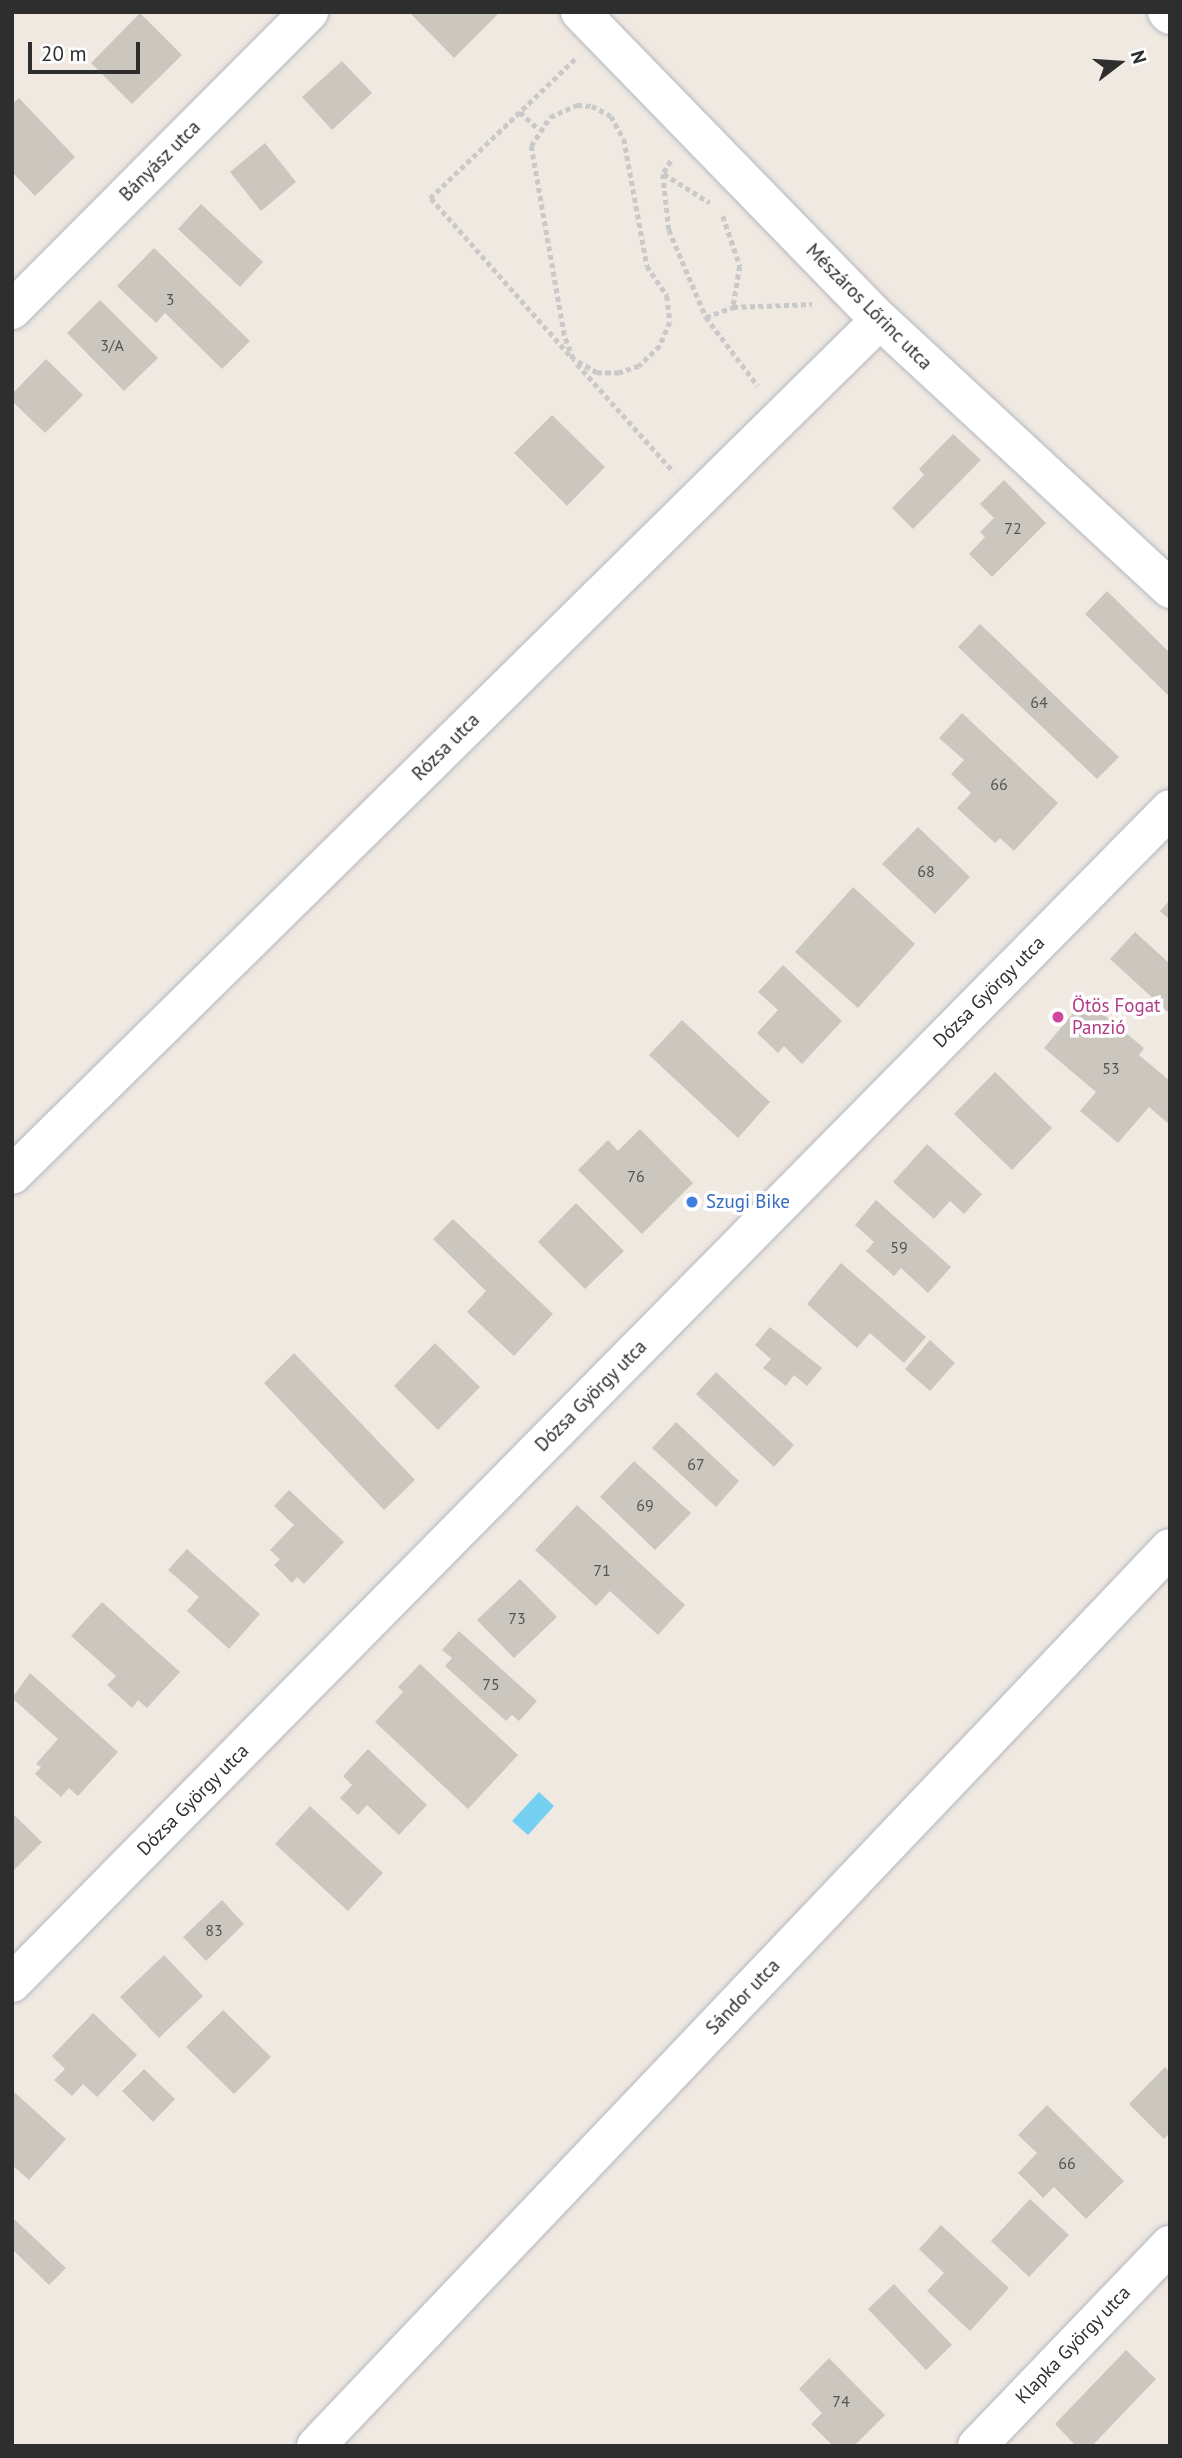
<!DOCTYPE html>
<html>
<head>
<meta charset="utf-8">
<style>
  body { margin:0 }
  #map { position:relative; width:1182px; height:2458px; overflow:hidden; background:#efe9e1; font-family:"PT Sans",sans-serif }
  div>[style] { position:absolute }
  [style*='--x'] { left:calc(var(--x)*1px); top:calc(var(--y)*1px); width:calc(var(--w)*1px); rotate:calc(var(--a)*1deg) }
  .water>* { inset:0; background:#75cff0 }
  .building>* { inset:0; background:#cbc7bf }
  .path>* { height:4.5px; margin-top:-2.25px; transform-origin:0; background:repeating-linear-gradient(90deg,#c9c9c9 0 5px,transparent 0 8.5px) }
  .roads { filter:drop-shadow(0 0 2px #b4b7c1) drop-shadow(0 0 2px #b4b7c1) }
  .street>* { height:38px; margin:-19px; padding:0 19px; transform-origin:19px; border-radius:19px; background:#fff }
  .dots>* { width:19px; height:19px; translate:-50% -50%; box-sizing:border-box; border:4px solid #fff; border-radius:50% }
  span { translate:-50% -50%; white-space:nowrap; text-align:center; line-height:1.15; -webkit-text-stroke:7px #fff; paint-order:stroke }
  .number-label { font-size:16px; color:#555452 }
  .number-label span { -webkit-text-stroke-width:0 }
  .street-label { font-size:19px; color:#2e2e2e }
  .hotel-label { font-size:19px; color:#b23c85 }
  .left { translate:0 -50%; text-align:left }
  .shop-label { font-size:19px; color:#366cbe }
  .frame { position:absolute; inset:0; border:14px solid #2e2e2e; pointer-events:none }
  .north { position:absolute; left:1084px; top:28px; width:70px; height:70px; -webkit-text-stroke:5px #fff; paint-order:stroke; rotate:73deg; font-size:19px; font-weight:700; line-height:28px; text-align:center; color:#2e2e2e }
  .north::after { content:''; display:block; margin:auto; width:24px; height:32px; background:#2e2e2e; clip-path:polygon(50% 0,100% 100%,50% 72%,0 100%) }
  .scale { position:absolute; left:28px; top:42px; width:112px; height:32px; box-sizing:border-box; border:4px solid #2e2e2e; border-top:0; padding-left:9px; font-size:21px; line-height:24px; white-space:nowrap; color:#2e2e2e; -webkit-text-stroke:5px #fff; paint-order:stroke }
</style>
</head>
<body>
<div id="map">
  <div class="water">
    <i style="clip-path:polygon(539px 1792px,554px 1806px,528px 1835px,512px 1821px)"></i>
  </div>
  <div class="building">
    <i style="clip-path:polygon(409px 12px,500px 12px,454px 58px)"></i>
    <i style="clip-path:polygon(140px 13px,182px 55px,132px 104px,91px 63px)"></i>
    <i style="clip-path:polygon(342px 61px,372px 93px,332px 130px,302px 97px)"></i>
    <i style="clip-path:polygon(19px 98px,75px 157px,35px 196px,12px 172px,12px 104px)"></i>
    <i style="clip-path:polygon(265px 143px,296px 182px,261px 211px,230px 172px)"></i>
    <i style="clip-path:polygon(201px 204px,263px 262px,240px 287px,178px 229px)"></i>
    <i style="clip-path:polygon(154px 248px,250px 341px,222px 369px,165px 313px,156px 323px,117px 286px)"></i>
    <i style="clip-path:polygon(100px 300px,158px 358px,124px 391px,67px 333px)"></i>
    <i style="clip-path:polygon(46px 359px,83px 395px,45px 433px,12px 401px,12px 394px)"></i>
    <i style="clip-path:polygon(552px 415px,605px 467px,567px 506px,514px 453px)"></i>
    <i style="clip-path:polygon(953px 434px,981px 460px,913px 529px,892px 508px,924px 475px,919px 469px)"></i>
    <i style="clip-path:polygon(1004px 480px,1046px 523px,992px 577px,969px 554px,985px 537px,980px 532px,994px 518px,980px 504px)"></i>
    <i style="clip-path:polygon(1107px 591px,1170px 653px,1170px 697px,1085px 614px)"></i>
    <i style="clip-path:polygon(980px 624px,1119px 757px,1097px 779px,958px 647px)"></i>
    <i style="clip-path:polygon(962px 713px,1058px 803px,1014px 851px,1000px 838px,995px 843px,957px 808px,971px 793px,951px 774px,964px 760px,939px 738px)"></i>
    <i style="clip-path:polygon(918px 827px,970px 877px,935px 914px,882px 864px)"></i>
    <i style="clip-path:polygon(853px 887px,915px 944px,858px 1008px,795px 952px)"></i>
    <i style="clip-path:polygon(1170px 900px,1170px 920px,1160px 911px)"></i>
    <i style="clip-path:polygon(1135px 932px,1170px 964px,1168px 1012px,1110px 959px)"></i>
    <i style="clip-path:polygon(783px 965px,842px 1021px,802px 1064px,784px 1046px,778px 1053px,757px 1033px,778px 1010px,758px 992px)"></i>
    <i style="clip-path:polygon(1085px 999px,1144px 1048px,1139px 1055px,1170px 1081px,1170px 1125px,1149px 1107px,1118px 1143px,1080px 1111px,1096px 1092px,1044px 1048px)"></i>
    <i style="clip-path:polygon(682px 1020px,770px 1102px,738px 1138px,649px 1055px)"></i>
    <i style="clip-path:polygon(995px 1072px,1052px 1128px,1012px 1170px,954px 1114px)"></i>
    <i style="clip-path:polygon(640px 1129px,693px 1183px,642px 1234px,578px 1170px,608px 1140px,618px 1151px)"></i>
    <i style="clip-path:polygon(927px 1144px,982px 1194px,964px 1214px,950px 1201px,934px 1219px,893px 1182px)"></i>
    <i style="clip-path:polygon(876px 1200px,951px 1267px,928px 1293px,901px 1268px,894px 1276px,866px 1251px,874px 1242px,855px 1225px)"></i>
    <i style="clip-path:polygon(576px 1203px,624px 1251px,585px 1289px,538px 1242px)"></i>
    <i style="clip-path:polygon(453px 1219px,553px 1314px,514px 1356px,467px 1312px,486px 1291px,433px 1239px)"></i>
    <i style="clip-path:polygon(841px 1263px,926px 1337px,904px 1363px,870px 1333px,857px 1348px,807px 1304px)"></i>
    <i style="clip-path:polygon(770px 1327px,822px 1368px,807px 1386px,794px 1375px,786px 1386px,763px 1368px,771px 1359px,755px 1345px)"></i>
    <i style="clip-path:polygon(930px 1340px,955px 1363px,930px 1391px,905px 1369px)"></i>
    <i style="clip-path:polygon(435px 1343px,480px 1387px,438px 1430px,394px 1386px)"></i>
    <i style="clip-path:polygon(294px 1353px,415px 1480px,384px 1510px,264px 1383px)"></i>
    <i style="clip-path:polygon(716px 1372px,794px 1445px,774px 1467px,696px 1394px)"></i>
    <i style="clip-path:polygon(676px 1422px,739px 1481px,716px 1507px,652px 1448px)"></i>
    <i style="clip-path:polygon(634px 1461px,691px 1513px,655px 1550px,600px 1497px)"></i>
    <i style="clip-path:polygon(289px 1490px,344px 1542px,304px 1584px,297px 1577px,292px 1583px,274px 1565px,280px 1559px,270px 1550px,294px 1525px,274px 1506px)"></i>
    <i style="clip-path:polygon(577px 1505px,685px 1605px,658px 1635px,610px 1591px,596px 1606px,535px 1550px)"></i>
    <i style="clip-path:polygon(187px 1549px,260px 1614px,229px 1649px,187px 1611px,199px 1597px,168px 1570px)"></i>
    <i style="clip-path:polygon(520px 1579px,557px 1617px,514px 1658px,477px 1620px)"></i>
    <i style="clip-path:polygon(102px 1602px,180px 1672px,147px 1708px,138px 1700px,132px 1708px,107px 1685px,116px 1676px,71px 1636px)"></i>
    <i style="clip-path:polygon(459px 1631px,537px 1701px,519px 1721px,512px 1715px,506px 1721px,445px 1666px,452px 1658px,442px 1650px)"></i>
    <i style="clip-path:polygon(420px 1664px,518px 1755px,468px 1809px,375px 1722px,403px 1692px,398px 1687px)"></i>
    <i style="clip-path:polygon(30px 1673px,118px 1752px,78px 1796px,69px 1788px,61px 1797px,35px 1774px,41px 1767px,36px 1764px,58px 1739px,12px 1698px)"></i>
    <i style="clip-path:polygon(368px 1749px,427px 1805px,399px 1835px,367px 1805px,358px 1815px,340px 1798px,352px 1785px,343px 1776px)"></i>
    <i style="clip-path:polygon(310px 1806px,383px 1873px,348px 1911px,275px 1844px)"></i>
    <i style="clip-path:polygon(14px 1815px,42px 1842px,12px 1872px,12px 1817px)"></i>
    <i style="clip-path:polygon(222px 1900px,244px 1924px,206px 1961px,183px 1937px)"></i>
    <i style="clip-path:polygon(164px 1955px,203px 1996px,159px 2038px,120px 1997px)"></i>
    <i style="clip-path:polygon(223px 2010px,271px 2057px,234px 2094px,186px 2047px)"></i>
    <i style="clip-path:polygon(93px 2013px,137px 2055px,97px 2097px,83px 2084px,72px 2096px,54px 2080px,65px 2069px,52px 2056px)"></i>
    <i style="clip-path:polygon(1165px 2067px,1170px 2072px,1170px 2133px,1164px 2139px,1129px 2104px)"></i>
    <i style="clip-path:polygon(144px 2069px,175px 2099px,153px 2122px,122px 2091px)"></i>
    <i style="clip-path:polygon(12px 2090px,66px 2139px,29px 2180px,12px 2165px)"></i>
    <i style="clip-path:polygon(1047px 2105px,1124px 2181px,1086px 2219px,1054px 2187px,1043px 2198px,1018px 2173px,1037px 2153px,1018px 2135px)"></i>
    <i style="clip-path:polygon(1030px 2199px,1069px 2235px,1029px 2277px,991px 2241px)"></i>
    <i style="clip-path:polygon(12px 2217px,66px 2268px,49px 2285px,12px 2249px)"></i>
    <i style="clip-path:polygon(941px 2225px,1009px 2288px,970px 2331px,927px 2291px,944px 2273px,919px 2249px)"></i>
    <i style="clip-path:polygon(894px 2284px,952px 2345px,926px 2370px,868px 2309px)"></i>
    <i style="clip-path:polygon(1126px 2350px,1156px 2379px,1092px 2446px,1076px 2446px,1055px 2424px)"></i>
    <i style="clip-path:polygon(829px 2358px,885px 2415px,854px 2446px,833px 2446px,811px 2424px,822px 2413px,799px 2389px)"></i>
  </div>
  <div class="path">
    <i style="--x:577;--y:105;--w:15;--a:4"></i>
    <i style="--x:592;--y:106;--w:21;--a:28"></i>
    <i style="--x:611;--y:116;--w:26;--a:61"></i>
    <i style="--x:624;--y:139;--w:129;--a:79.7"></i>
    <i style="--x:647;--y:266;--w:36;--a:56"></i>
    <i style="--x:667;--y:296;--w:26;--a:83"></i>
    <i style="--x:670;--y:322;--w:26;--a:113"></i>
    <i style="--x:660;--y:346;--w:29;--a:136"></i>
    <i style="--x:639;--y:366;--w:21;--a:161"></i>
    <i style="--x:619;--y:373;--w:22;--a:180"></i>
    <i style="--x:597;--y:373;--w:28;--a:-150"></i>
    <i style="--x:573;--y:359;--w:26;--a:-111"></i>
    <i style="--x:564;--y:335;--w:192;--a:-99.9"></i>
    <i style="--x:531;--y:146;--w:35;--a:-57"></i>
    <i style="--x:550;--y:117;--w:30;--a:-24"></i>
    <i style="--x:520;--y:112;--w:26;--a:43"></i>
    <i style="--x:671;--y:161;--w:15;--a:122"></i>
    <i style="--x:663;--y:174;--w:56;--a:83.9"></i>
    <i style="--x:669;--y:230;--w:95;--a:67"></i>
    <i style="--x:706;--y:317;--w:29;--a:-20"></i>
    <i style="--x:733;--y:307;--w:79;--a:-2.2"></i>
    <i style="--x:664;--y:174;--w:54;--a:32.2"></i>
    <i style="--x:723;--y:216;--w:53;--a:71.2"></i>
    <i style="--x:740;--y:266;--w:42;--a:99.7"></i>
    <i style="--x:706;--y:317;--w:86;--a:53"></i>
    <i style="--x:569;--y:355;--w:210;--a:-131.5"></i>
    <i style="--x:430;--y:198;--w:201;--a:-43.8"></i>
    <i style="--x:577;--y:364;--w:145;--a:48.1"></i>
  </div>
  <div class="roads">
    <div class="street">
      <i style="--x:580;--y:12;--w:430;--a:45.8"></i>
      <i style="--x:880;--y:320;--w:396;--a:42.8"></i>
      <i style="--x:1167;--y:12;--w:4;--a:45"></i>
      <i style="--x:12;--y:310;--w:421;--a:-45.1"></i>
      <i style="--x:12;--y:1175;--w:1218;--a:-44.57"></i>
      <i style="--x:12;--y:1983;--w:1649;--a:-45.39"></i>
      <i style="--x:316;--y:2446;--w:1239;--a:-46.44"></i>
      <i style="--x:977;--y:2446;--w:279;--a:-46.2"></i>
    </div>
  </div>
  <div class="dots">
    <i style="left:1058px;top:1017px;background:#d1479c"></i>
    <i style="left:692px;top:1202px;background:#3f7fe0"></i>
  </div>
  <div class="number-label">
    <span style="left:170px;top:299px">3</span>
    <span style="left:112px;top:345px">3/A</span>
    <span style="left:1013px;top:528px">72</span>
    <span style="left:1039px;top:702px">64</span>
    <span style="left:999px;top:784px">66</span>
    <span style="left:926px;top:871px">68</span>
    <span style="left:1111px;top:1068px">53</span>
    <span style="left:636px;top:1176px">76</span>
    <span style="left:899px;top:1247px">59</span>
    <span style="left:696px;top:1464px">67</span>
    <span style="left:645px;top:1505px">69</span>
    <span style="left:602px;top:1570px">71</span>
    <span style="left:517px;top:1618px">73</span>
    <span style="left:491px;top:1684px">75</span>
    <span style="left:214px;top:1930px">83</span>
    <span style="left:1067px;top:2163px">66</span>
    <span style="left:841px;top:2401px">74</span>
  </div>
  <div class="street-label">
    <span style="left:160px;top:161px;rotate:-45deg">Bányász utca</span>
    <span style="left:869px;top:307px;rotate:45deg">Mészáros Lőrinc utca</span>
    <span style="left:446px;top:747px;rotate:-45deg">Rózsa utca</span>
    <span style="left:989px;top:992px;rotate:-45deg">Dózsa György utca</span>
    <span style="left:591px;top:1396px;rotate:-45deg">Dózsa György utca</span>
    <span style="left:193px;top:1800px;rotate:-45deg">Dózsa György utca</span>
    <span style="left:743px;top:1997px;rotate:-46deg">Sándor utca</span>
    <span style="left:1073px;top:2345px;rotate:-46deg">Klapka György utca</span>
  </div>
  <div class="hotel-label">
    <span class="left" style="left:1072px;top:1017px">Ötös Fogat<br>Panzió</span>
  </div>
  <div class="shop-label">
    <span class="left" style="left:706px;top:1202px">Szugi Bike</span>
  </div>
  <div class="frame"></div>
  <div class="north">N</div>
  <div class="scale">20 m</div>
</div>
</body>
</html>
